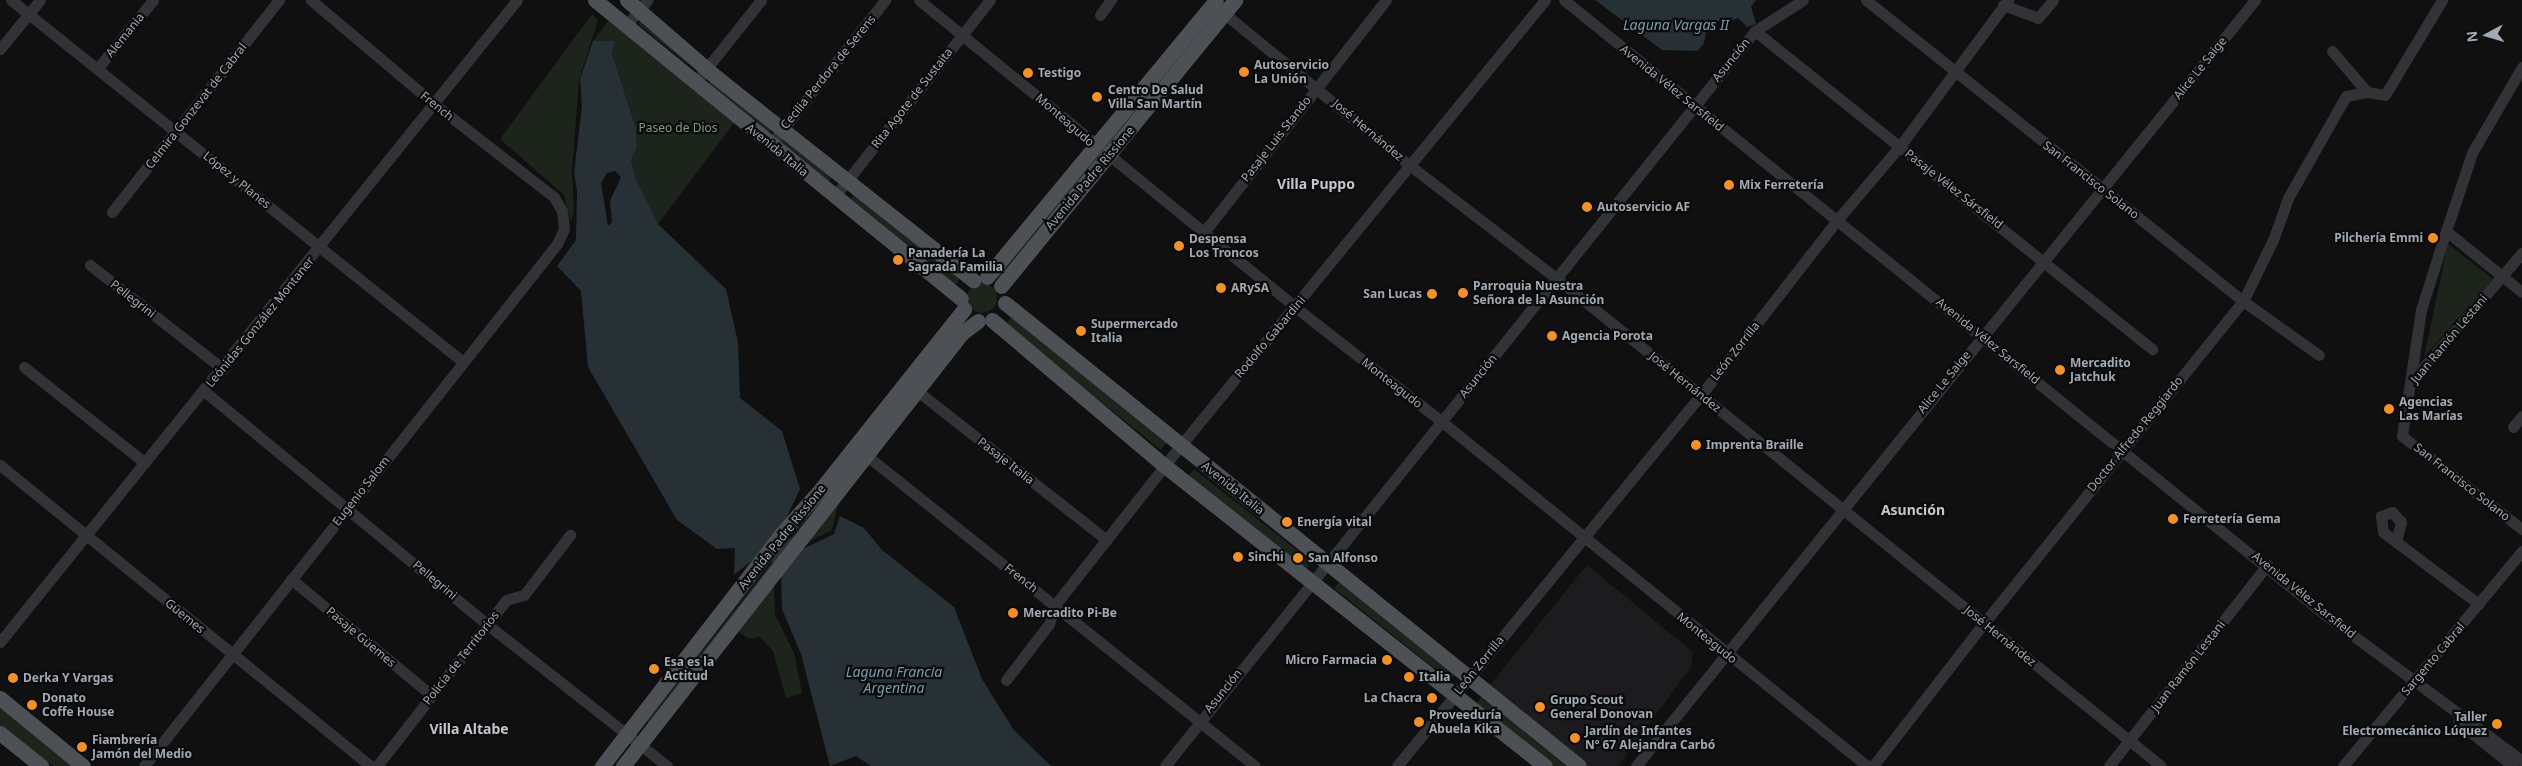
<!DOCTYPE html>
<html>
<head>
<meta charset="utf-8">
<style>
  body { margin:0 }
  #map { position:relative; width:2522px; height:766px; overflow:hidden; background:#101011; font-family:"Noto Sans",sans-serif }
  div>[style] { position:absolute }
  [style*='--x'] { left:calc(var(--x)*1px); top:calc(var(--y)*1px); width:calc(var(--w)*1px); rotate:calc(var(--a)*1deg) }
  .built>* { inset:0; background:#1c1c1e }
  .green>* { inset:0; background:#1c241c }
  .round { border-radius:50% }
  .water>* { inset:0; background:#273035 }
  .minor>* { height:11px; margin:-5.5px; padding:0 5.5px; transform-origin:5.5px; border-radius:5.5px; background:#313336 }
  .major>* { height:15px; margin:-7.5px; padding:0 7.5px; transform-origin:7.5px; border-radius:7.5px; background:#4d5055 }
  .dots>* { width:14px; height:14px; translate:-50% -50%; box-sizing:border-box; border:2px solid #0b0b0c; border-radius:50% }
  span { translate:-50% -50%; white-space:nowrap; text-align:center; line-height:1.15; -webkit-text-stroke:4.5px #0b0b0c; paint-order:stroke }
  .street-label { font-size:12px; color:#a1a9b2 }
  .poi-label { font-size:12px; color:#a1a9b2; font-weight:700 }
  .left { translate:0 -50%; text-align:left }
  .right { translate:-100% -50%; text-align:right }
  .park-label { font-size:12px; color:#7b9e78 }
  .water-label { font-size:14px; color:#779cae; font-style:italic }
  .neighbourhood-label { font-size:14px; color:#c2c7ce; font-weight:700 }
  .north { position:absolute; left:2462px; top:10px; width:50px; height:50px; -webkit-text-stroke:4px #0b0b0c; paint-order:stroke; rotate:264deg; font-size:14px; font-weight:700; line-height:20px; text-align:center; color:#a1a9b2 }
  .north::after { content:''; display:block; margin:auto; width:18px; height:22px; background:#a1a9b2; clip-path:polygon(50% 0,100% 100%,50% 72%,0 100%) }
</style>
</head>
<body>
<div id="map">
  <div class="built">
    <i style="clip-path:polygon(1587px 565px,1693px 652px,1691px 667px,1618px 766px,1587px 766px,1489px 686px)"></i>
  </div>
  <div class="green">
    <i style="clip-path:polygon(592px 14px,598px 20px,579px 80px,572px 172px,574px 211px,571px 222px,564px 195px,500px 139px)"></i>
    <i style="clip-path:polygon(642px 19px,692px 61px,688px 64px,638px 24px)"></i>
    <i style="clip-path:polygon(609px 20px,736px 120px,658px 224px,636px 179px,631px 160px,637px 147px,636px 128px,612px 54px,615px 41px,593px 41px)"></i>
    <i style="clip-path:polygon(711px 79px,772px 129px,768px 134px,707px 85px)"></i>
    <i style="clip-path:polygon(783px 137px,833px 176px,828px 182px,778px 143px)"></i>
    <i style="clip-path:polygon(1093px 158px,1096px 160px,999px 278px,996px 276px)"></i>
    <i style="clip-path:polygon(854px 195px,962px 276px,955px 285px,851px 199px)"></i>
    <i style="clip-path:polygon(2448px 244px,2493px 279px,2424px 357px)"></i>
    <i class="round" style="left:967px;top:283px;width:30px;height:30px"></i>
    <i style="clip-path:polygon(1011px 317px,1167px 442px,1161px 450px,1005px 325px)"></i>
    <i style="clip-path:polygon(850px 463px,852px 465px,649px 724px,647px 721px)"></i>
    <i style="clip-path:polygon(1194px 469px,1312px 562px,1306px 569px,1188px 476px)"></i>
    <i style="clip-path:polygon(838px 504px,832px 530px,805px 544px)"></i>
    <i style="clip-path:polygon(1339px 582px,1455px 674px,1450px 681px,1334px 588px)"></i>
    <i style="clip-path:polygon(774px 584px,775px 614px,794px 653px,802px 693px,786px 698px,773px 651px,760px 637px,749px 639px,737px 631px)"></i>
    <i style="clip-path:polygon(1481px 697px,1566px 766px,1552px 766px,1476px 705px)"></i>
    <i style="clip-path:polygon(0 706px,74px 766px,53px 766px,0 725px)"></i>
  </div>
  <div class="water">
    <i style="clip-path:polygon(1595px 0,1756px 0,1751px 7px,1756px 24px,1747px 27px,1738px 18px,1725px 24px,1719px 21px,1708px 25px,1704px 43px,1698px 51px,1662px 50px)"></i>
    <i style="clip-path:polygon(evenodd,593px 41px,615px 41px,612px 54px,636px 128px,637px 147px,631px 160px,636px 179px,658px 224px,726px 289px,738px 342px,740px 398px,782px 431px,800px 489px,781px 529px,782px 533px,805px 548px,834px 534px,840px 516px,864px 528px,882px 550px,954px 607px,982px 679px,1013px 729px,1051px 766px,871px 766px,856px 756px,830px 766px,801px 654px,782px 609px,781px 570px,761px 553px,734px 575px,735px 548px,717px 549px,677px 520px,588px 367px,581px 291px,557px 266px,576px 240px,577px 192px,574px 172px,582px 106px,580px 79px,593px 41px,615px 171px,621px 177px,610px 201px,612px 222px,608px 226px,601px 183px,607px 173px,615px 171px)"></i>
  </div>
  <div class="minor">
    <i style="--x:11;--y:0;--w:578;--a:38.68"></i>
    <i style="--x:919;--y:0;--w:485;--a:39.2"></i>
    <i style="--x:1295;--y:307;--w:185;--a:38"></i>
    <i style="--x:1441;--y:421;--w:548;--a:39"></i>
    <i style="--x:1564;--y:0;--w:976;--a:38.93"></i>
    <i style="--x:2323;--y:613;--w:248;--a:36.6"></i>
    <i style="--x:1866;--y:0;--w:482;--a:38.6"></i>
    <i style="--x:2243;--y:301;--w:93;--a:35.4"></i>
    <i style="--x:2003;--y:5;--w:37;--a:20"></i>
    <i style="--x:2038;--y:18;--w:23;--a:-50"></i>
    <i style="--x:1219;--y:9;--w:244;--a:39.4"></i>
    <i style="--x:1408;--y:164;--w:187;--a:37.6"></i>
    <i style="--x:1556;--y:278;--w:777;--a:38.89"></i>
    <i style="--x:1100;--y:15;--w:19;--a:-54"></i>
    <i style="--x:625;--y:27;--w:35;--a:-50"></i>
    <i style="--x:1755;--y:31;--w:509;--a:38.69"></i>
    <i style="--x:0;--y:49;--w:63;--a:-50.8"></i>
    <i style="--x:2332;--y:51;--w:54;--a:49.5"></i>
    <i style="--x:2522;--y:67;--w:99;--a:120.2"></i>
    <i style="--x:2472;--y:153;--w:82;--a:108.4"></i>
    <i style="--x:2446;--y:231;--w:83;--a:107.6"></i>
    <i style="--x:2421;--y:310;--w:127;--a:98.6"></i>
    <i style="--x:2402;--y:436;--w:152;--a:37.8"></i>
    <i style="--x:97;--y:69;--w:89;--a:-50.9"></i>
    <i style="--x:695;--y:83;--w:106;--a:-51.5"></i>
    <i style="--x:771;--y:144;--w:184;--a:-51.6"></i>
    <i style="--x:835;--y:196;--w:250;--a:-51.7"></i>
    <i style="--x:112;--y:212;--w:270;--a:-51.8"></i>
    <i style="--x:2446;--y:231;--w:97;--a:38.8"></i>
    <i style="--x:1204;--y:232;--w:295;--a:-51.9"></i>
    <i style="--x:90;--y:265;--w:169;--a:38"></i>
    <i style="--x:24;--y:367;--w:154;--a:38.4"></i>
    <i style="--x:2410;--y:383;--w:172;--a:-49.3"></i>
    <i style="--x:911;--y:386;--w:249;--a:38.2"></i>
    <i style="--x:204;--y:391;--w:368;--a:39.5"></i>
    <i style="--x:488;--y:625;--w:228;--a:38.2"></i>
    <i style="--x:2513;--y:427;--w:14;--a:-51"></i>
    <i style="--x:861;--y:451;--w:504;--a:38.64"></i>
    <i style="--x:0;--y:465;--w:477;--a:39.1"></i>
    <i style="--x:2396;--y:542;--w:21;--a:-76"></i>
    <i style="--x:2401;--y:522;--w:13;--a:-132"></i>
    <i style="--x:2392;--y:512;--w:12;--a:160"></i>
    <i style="--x:2381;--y:516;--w:16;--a:83"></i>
    <i style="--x:2383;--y:532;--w:120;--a:36.9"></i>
    <i style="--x:291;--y:579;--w:182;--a:39.6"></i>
    <i style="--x:0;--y:642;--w:824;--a:-51.16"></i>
    <i style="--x:1006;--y:680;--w:71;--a:-52.5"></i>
    <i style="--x:1049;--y:624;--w:20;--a:-72"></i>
    <i style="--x:1055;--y:605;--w:204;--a:-51.8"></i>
    <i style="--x:1181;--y:445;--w:575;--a:-50.72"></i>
    <i style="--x:2458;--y:722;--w:70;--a:38.7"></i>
    <i style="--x:144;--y:766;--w:666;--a:-51.65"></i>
    <i style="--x:557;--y:244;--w:17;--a:-65"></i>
    <i style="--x:564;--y:229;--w:18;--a:-96"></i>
    <i style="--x:562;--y:211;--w:16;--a:-120"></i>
    <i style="--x:554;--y:197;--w:153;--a:-142.2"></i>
    <i style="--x:433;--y:103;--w:160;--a:-139.8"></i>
    <i style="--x:377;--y:766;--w:210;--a:-52.1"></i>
    <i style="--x:506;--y:600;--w:19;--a:-16"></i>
    <i style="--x:524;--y:595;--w:76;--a:-52.5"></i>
    <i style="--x:1165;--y:766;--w:943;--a:-51.25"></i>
    <i style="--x:1755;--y:31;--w:57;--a:-32.9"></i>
    <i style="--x:1397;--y:766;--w:480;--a:-50.7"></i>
    <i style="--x:1701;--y:395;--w:223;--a:-52.1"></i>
    <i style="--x:1838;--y:219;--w:96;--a:-49.7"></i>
    <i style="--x:1900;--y:146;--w:182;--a:-53.5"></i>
    <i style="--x:1636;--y:766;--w:985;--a:-51.06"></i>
    <i style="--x:1873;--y:766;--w:181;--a:-52.2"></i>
    <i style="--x:1984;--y:623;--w:413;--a:-51.2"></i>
    <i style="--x:2243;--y:301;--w:68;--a:-63.8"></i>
    <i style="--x:2273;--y:240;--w:45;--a:-70.3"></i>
    <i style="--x:2288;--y:198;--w:117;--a:-60.4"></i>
    <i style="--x:2346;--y:96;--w:21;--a:-11"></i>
    <i style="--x:2367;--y:92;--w:18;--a:9"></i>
    <i style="--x:2385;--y:95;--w:111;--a:-59"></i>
    <i style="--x:2109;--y:766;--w:256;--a:-51.8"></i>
    <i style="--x:2343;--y:766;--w:280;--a:-50.2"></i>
  </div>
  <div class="major">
    <i style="--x:595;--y:0;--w:472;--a:39.2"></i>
    <i style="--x:627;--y:0;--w:118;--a:40.9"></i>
    <i style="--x:716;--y:77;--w:328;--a:38.3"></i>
    <i style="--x:987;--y:277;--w:359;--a:-50.4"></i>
    <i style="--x:1001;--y:286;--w:370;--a:-50.7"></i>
    <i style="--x:1005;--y:303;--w:737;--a:38.89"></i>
    <i style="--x:992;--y:320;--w:226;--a:40.2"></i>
    <i style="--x:1165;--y:466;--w:484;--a:38.3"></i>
    <i style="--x:0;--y:698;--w:107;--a:39.3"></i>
    <i style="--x:0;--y:733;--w:53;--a:38.8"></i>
    <i style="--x:602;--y:766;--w:294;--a:-52.3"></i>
    <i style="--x:782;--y:533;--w:59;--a:-48.4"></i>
    <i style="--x:821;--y:489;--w:230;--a:-51.5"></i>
    <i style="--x:623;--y:766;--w:550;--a:-51.94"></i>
    <i style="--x:962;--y:333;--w:20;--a:-37"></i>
  </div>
  <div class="dots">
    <i style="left:1244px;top:72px;background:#f19128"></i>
    <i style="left:1028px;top:73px;background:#f19128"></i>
    <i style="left:1097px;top:97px;background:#f19128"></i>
    <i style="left:1729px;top:185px;background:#f19128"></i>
    <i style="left:1587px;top:207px;background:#f19128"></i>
    <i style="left:2433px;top:238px;background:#f19128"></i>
    <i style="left:1179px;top:246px;background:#f19128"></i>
    <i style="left:898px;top:260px;background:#f19128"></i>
    <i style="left:1221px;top:288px;background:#f19128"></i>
    <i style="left:1463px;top:293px;background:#f19128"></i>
    <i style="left:1432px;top:294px;background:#f19128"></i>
    <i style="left:1081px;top:331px;background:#f19128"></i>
    <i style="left:1552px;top:336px;background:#f19128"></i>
    <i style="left:2060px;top:370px;background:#f19128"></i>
    <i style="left:2389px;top:409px;background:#f19128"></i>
    <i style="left:1696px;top:445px;background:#f19128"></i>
    <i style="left:2173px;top:519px;background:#f19128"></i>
    <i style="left:1287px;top:522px;background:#f19128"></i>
    <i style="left:1238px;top:557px;background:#f19128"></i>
    <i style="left:1298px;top:558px;background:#f19128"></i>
    <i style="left:1013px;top:613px;background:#f19128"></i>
    <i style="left:1387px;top:660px;background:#f19128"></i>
    <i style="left:654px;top:669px;background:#f19128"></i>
    <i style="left:1409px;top:677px;background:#f19128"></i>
    <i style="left:13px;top:678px;background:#f19128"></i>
    <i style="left:1432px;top:698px;background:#f19128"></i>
    <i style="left:32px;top:705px;background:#f19128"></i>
    <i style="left:1540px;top:707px;background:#f19128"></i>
    <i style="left:1419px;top:722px;background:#f19128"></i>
    <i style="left:2497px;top:724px;background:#f19128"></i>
    <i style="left:1575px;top:738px;background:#f19128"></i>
    <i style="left:82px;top:747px;background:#f19128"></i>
  </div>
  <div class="street-label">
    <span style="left:125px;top:35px;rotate:-51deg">Alemania</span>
    <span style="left:1731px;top:60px;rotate:-51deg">Asunción</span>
    <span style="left:2200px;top:68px;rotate:-51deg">Alice Le Saige</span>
    <span style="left:828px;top:72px;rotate:-51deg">Cecilia Perdora de Serens</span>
    <span style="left:1672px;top:88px;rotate:39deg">Avenida Vélez Sarsfield</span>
    <span style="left:912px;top:98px;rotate:-52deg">Rita Agote de Sustaita</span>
    <span style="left:196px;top:106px;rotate:-52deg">Celmira Gonzevat de Cabral</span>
    <span style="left:437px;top:106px;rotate:39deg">French</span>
    <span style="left:1065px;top:120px;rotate:41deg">Monteagudo</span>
    <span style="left:1368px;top:130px;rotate:40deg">José Hernández</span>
    <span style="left:1276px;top:139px;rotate:-52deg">Pasaje Luis Stando</span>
    <span style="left:777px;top:150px;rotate:39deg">Avenida Italia</span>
    <span style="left:1090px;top:178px;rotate:-50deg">Avenida Padre Rissione</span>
    <span style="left:237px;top:180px;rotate:39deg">López y Planes</span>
    <span style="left:2091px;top:180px;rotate:38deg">San Francisco Solano</span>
    <span style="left:1954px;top:189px;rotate:38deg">Pasaje Vélez Sársfield</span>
    <span style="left:133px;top:299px;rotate:38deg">Pellegrini</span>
    <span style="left:260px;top:322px;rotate:-51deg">Leónidas González Montaner</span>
    <span style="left:1270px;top:337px;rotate:-50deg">Rodolfo Gabardini</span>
    <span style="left:2449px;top:339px;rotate:-50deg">Juan Ramón Lestani</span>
    <span style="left:1988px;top:341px;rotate:39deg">Avenida Vélez Sarsfield</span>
    <span style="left:1735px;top:351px;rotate:-52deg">León Zorrilla</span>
    <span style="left:1478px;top:376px;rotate:-51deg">Asunción</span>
    <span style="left:1685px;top:382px;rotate:39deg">José Hernández</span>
    <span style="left:1944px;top:382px;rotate:-51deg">Alice Le Saige</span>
    <span style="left:1392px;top:383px;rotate:38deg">Monteagudo</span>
    <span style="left:2135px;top:434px;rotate:-51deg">Doctor Alfredo Reggiardo</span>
    <span style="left:1006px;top:461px;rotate:38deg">Pasaje Italia</span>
    <span style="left:2462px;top:482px;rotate:38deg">San Francisco Solano</span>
    <span style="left:1233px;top:488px;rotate:39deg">Avenida Italia</span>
    <span style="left:361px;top:491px;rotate:-52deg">Eugenio Salom</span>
    <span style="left:782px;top:537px;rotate:-51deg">Avenida Padre Rissione</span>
    <span style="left:1021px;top:578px;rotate:38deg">French</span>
    <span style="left:435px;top:580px;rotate:40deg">Pellegrini</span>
    <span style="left:2304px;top:595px;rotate:39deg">Avenida Vélez Sarsfield</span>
    <span style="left:185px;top:616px;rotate:39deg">Güemes</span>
    <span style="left:2000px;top:636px;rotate:39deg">José Hernández</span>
    <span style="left:361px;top:637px;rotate:40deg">Pasaje Güemes</span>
    <span style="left:1707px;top:638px;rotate:39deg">Monteagudo</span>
    <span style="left:461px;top:658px;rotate:-52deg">Policía de Territorios</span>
    <span style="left:2433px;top:659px;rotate:-50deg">Sargento Cabral</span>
    <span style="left:1479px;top:665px;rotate:-51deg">León Zorrilla</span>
    <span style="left:2188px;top:666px;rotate:-52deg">Juan Ramón Lestani</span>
    <span style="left:1223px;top:691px;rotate:-51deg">Asunción</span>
  </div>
  <div class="poi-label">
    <span class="left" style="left:1254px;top:72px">Autoservicio<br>La Unión</span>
    <span class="left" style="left:1038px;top:73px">Testigo</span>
    <span class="left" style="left:1108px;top:97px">Centro De Salud<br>Villa San Martín</span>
    <span class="left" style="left:1739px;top:185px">Mix Ferretería</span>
    <span class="left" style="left:1597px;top:207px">Autoservicio AF</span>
    <span class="right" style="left:2423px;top:238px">Pilchería Emmi</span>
    <span class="left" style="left:1189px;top:246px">Despensa<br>Los Troncos</span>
    <span class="left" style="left:908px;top:260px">Panadería La<br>Sagrada Familia</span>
    <span class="left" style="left:1473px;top:293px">Parroquia Nuestra<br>Señora de la Asunción</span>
    <span class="left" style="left:1231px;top:288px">ARySA</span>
    <span class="right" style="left:1422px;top:294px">San Lucas</span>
    <span class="left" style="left:1091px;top:331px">Supermercado<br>Italia</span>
    <span class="left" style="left:1562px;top:336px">Agencia Porota</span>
    <span class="left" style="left:2070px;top:370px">Mercadito<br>Jatchuk</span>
    <span class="left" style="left:2399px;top:409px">Agencias<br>Las Marías</span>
    <span class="left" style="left:1706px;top:445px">Imprenta Braille</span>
    <span class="left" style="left:2183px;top:519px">Ferretería Gema</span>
    <span class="left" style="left:1297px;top:522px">Energía vital</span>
    <span class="left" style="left:1248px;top:557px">Sinchi</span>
    <span class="left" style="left:1308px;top:558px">San Alfonso</span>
    <span class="left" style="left:1023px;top:613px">Mercadito Pi-Be</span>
    <span class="right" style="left:1377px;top:660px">Micro Farmacia</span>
    <span class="left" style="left:664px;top:669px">Esa es la<br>Actitud</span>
    <span class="left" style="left:1419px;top:677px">Italia</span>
    <span class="left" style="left:23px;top:678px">Derka Y Vargas</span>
    <span class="left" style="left:42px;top:705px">Donato<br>Coffe House</span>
    <span class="right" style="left:1422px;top:698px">La Chacra</span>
    <span class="left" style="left:1550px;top:707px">Grupo Scout<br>General Donovan</span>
    <span class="left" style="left:1429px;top:722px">Proveeduría<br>Abuela Kika</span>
    <span class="right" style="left:2487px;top:724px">Taller<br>Electromecánico Lúquez</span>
    <span class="left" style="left:1585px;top:738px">Jardín de Infantes<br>Nº 67 Alejandra Carbó</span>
    <span class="left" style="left:92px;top:747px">Fiambrería<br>Jamón del Medio</span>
  </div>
  <div class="park-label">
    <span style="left:678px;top:128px">Paseo de Dios</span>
  </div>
  <div class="water-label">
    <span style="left:1676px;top:25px">Laguna Vargas II</span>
    <span style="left:894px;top:680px">Laguna Francia<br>Argentina</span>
  </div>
  <div class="neighbourhood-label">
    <span style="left:1316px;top:184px">Villa Puppo</span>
    <span style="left:1913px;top:510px">Asunción</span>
    <span style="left:469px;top:729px">Villa Altabe</span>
  </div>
  <div class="north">N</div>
</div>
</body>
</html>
